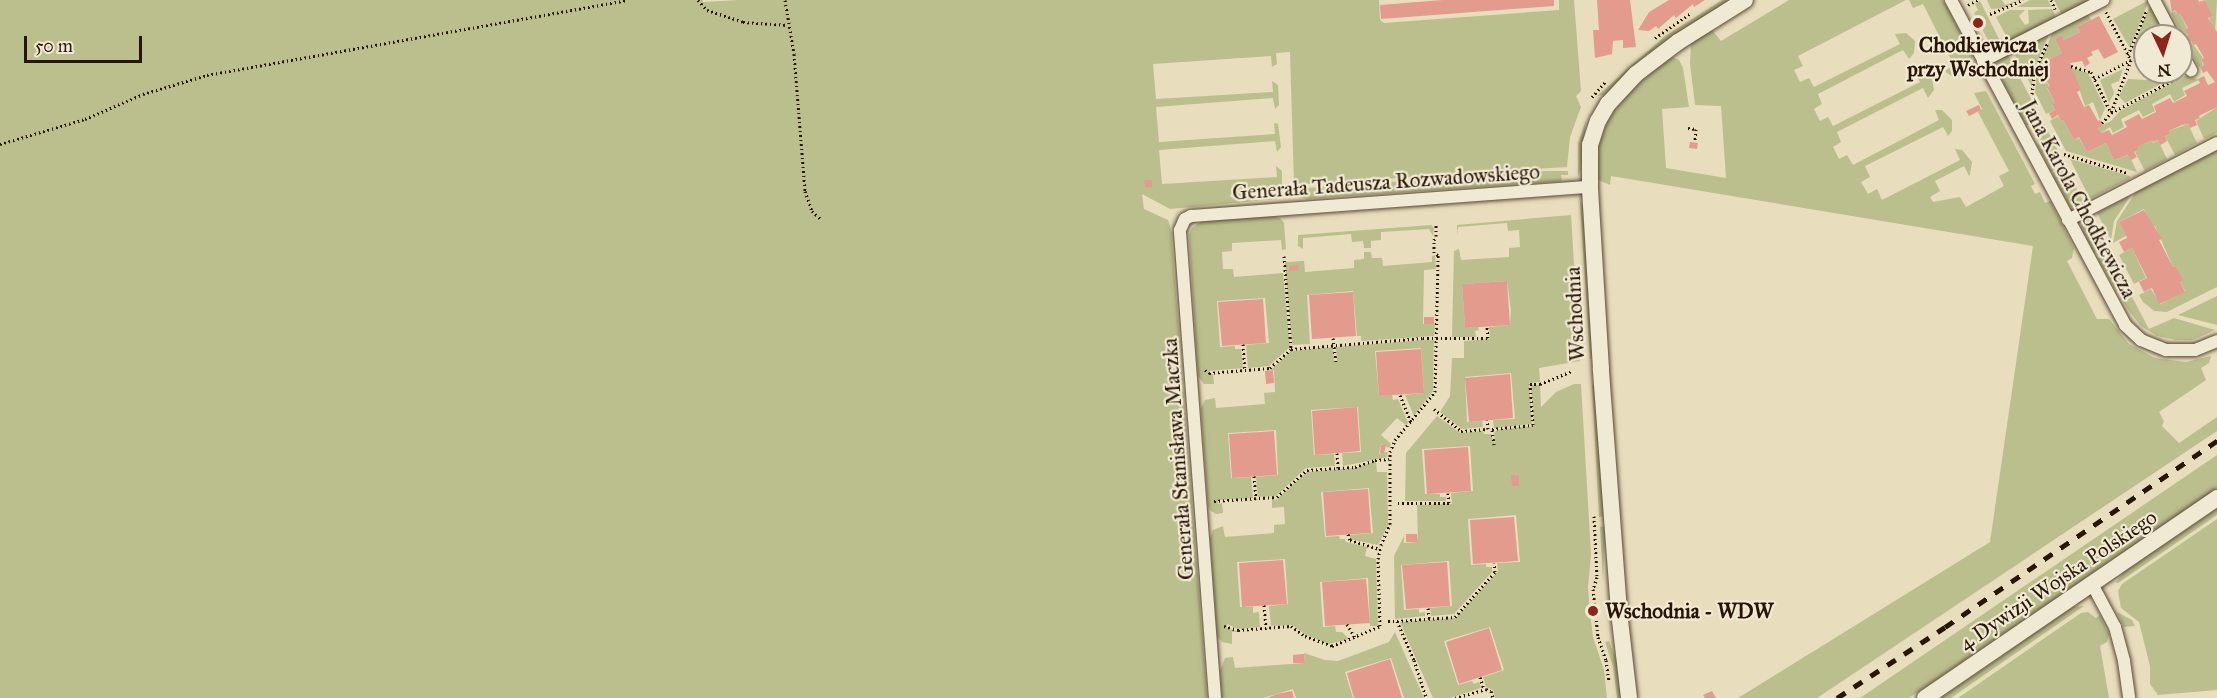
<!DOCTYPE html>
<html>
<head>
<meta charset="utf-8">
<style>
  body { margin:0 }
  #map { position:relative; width:2217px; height:698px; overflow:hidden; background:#e8ddbc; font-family:"IM FELL Great Primer",serif }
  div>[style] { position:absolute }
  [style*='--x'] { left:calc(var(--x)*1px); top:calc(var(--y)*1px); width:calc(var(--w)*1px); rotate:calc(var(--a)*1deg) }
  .green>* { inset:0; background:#bbbf8d }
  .building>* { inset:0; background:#e39b8e }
  .path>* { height:3px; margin-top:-1.5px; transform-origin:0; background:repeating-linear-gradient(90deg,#291506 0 1.5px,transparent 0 4.5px) }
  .roads { filter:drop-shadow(0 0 2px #594734) drop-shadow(0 0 2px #594734) }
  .street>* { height:12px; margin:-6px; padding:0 6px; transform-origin:6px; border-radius:6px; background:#f0e9d3 }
  .secondary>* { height:16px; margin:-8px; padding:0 8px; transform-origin:8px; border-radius:8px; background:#f0e9d3 }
  .rail>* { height:4.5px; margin-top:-2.25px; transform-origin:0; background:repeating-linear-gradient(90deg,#291506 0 10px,transparent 0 20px) }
  .dots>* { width:16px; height:16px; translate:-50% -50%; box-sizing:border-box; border:3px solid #f0e9d3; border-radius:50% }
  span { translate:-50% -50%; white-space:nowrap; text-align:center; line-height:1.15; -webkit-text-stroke:4.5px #f0e9d3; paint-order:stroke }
  .poi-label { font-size:21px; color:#291506; font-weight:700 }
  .left { translate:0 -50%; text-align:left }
  .street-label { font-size:21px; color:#291506 }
  .north { position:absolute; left:2133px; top:24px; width:60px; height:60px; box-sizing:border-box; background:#f0e9d3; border:2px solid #a09481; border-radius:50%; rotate:176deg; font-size:16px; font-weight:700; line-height:24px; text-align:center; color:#291506 }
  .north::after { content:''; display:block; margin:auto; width:21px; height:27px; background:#8f2418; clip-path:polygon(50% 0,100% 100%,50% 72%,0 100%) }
  .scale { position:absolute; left:24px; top:36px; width:118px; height:27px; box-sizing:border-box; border:3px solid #291506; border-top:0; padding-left:8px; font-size:18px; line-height:21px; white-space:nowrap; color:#291506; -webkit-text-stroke:4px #f0e9d3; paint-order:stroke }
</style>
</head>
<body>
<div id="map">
  <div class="green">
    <i style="clip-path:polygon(0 0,703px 0,703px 2px,739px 0,1379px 0,1380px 20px,1384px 23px,1559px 10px,1559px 0,1574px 0,1581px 91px,1576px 96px,1581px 107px,1570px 137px,1567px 167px,1294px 185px,1290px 52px,1276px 53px,1277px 64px,1272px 67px,1271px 56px,1153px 64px,1156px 99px,1273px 92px,1272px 81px,1278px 85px,1279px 105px,1275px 109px,1273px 98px,1156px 107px,1159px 142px,1275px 134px,1274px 123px,1278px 124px,1281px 147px,1277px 152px,1275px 141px,1159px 150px,1162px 184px,1277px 177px,1276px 166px,1282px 171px,1282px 193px,1278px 199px,1170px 209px,1142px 194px,1144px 209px,1168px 220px,1171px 230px,1207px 698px,0 698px)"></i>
    <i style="clip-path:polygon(1722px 0,1730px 0,1672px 36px,1638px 61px,1605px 95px,1597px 96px,1665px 36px)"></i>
    <i style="clip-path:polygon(1789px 0,1906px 0,1798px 56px,1803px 66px,1794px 70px,1800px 82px,1809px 78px,1814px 87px,1900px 44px,1895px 34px,1906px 33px,1915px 41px,1914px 53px,1909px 59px,1903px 50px,1818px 94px,1822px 104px,1814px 109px,1820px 121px,1828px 117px,1833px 126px,1920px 82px,1915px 72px,1923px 71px,1932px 78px,1934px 90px,1928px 98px,1923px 88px,1837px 132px,1841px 142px,1833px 147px,1839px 159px,1847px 155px,1853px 165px,1939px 120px,1935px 110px,1942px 110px,1952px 120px,1952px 131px,1948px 136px,1943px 127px,1865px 166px,1870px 177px,1861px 182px,1868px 194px,1877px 189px,1882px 200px,1960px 160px,1955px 149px,1962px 150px,1972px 162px,1970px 174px,1969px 176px,1964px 166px,1935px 181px,1940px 191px,1930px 197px,1933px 202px,1960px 197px,1966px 207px,2004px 186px,1999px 176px,2009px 171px,1978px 112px,1982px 109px,1974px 93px,1986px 91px,2035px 184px,2031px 186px,2035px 194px,2040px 192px,2045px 203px,2050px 201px,2074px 248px,2072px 258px,2067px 261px,2097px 319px,2109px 319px,2129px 344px,2155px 358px,2186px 362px,2211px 356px,2209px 363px,2201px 368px,2206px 380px,2159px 412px,2164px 421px,2162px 426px,2179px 443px,2217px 417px,2217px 431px,1817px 698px,1738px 698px,1990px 542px,2033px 246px,1611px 176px,1610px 185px,1599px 180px,1597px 177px,1599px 146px,1608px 119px,1631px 91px,1668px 58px,1672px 57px,1679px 60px,1683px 68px,1689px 107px,1662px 109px,1666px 168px,1726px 178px,1721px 106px,1695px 105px,1690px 64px,1691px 43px,1711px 29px,1721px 41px)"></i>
    <i style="clip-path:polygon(1909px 0,1943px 0,1972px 54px,1972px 64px,1965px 74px,1955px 78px,1947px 73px,1945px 71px,1954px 65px,1923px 4px,1913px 8px)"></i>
    <i style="clip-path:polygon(1987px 0,2002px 0,2005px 5px,2019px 0,2004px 8px,1991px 9px)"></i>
    <i style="clip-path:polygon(2030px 0,2048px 0,2051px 7px,2017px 7px)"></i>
    <i style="clip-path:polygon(2054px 0,2094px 0,2062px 15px)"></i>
    <i style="clip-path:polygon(2149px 0,2130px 48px,2113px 19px)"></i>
    <i style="clip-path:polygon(2205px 0,2217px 0,2215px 32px,2209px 18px,2213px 16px)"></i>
    <i style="clip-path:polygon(1980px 1px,2003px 47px,1993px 50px,1974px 13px,1978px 10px,1975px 4px)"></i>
    <i style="clip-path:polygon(2151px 3px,2159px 21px,2160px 33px,2158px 36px,2145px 36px,2145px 48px,2132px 50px)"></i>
    <i style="clip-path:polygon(2052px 9px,2056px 18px,2010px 43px,1996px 17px,2010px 10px,2025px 10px,2019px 16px,2025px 25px,2029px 23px,2028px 10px)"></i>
    <i style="clip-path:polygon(2175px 11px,2178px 15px,2180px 14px,2187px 28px,2185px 30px,2188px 34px,2184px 37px,2171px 13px)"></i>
    <i style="clip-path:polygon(2087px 13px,2091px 20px,2077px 27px,2080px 32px,2064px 40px,2062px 35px,2055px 39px,2062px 53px,2047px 60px,2049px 65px,2039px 70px,2049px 86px,2047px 88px,2055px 103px,2052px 105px,2055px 110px,2046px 114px,2035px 92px,2037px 71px,2054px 29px)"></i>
    <i style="clip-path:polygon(2050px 32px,2033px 71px,2032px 87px,2013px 51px)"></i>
    <i style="clip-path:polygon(2191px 41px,2203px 58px,2201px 59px,2203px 65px,2199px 67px,2187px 43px)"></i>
    <i style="clip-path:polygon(2007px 53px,2041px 118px,2026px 126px,1995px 66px,1997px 60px)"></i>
    <i style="clip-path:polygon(2181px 63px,2185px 71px,2125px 103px,2119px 96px,2128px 79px,2146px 80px,2162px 72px,2167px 72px,2170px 76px,2181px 72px)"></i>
    <i style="clip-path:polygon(2072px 68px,2088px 73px,2105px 108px,2100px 120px,2093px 102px,2085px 106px)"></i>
    <i style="clip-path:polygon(2123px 69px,2119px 81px,2111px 84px,2114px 93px,2109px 103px,2100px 80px)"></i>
    <i style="clip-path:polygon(2187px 75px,2199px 80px,2182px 88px,2185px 95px,2174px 102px,2170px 94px,2152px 104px,2155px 111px,2143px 117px,2139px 110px,2121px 119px,2124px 127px,2113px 133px,2110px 127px,2101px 133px,2098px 128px,2111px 121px,2120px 111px)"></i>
    <i style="clip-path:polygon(2217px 107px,2217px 133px,2204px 139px,2196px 121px)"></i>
    <i style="clip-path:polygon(2058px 116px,2061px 121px,2063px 120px,2074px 140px,2079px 138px,2087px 152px,2106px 143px,2114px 160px,2129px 155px,2137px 172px,2066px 151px,2050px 121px)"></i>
    <i style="clip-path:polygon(1586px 120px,1581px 169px,1578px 176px,1578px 143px)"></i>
    <i style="clip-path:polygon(2044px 124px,2064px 162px,2051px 172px,2037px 144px,2041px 142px,2036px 130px)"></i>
    <i style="clip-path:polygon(2188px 124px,2197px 143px,2175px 155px,2165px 136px,2170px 134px,2169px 131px)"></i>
    <i style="clip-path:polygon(2152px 140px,2153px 143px,2158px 140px,2167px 159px,2145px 171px,2135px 152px,2139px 150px,2138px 147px)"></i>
    <i style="clip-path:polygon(2217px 150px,2217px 287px,2167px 312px,2154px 311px,2143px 302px,2139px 295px,2151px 289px,2160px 304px,2185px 291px,2180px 282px,2182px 280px,2176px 266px,2173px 267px,2155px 226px,2153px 227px,2144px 209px,2119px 222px,2126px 236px,2113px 243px,2117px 221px,2136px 192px)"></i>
    <i style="clip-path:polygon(2070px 159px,2130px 176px,2130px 178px,2090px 199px)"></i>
    <i style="clip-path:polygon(2065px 165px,2085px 205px,2080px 208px,2070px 207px,2052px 174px)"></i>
    <i style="clip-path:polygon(1535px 171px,1568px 171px,1568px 175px,1561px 175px,1562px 181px,1308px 199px,1299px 197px,1294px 189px)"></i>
    <i style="clip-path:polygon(2131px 195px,2114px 221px,2111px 240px,2097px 213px)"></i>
    <i style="clip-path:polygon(1580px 201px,1583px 208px,1592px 356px,1590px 360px)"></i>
    <i style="clip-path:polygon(1571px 215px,1580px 361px,1539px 368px,1540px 382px,1529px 383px,1532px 424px,1494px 428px,1493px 420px,1515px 419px,1511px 373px,1465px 377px,1467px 422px,1482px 421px,1483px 427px,1462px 429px,1440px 412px,1450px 396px,1452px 358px,1464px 358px,1464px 341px,1490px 339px,1489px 327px,1510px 325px,1511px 310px,1507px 281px,1462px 284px,1465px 328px,1478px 327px,1479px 330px,1475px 331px,1476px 337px,1452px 337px,1454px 251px,1459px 249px,1461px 260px,1509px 257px,1509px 248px,1520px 247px,1519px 230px,1508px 231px,1507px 223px,1458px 227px,1457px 236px,1457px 225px)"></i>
    <i style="clip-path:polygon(1272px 216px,1280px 218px,1284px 223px,1286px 249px,1282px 250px,1281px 240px,1232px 243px,1232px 251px,1222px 252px,1223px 269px,1233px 269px,1234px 277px,1283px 273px,1290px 347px,1269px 366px,1248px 368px,1246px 345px,1269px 343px,1265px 298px,1217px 301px,1220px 347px,1235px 346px,1235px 349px,1241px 349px,1243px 368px,1209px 371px,1209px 375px,1213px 374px,1214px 384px,1204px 384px,1198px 376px,1189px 235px,1192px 228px,1202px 221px)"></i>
    <i style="clip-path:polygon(2091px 216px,2106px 247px,2094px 253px,2080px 227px,2084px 220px)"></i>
    <i style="clip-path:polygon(1431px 225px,1434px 228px,1433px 236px,1429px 229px,1381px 232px,1381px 240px,1371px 241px,1371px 248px,1364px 248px,1363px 241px,1352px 242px,1351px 234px,1303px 238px,1303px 249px,1298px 246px,1298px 235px)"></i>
    <i style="clip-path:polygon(2132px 248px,2146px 278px,2134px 284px,2119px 255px)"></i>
    <i style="clip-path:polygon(1364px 252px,1371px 252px,1372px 258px,1382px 258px,1383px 266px,1432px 262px,1432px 256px,1435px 255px,1436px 269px,1424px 270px,1423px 324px,1435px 324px,1434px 336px,1361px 341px,1361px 336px,1357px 336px,1353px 291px,1307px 295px,1310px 344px,1292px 345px,1285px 262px,1304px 261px,1305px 272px,1354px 268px,1354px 260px,1364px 259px)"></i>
    <i style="clip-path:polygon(2109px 253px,2127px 288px,2117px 292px,2098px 259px)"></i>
    <i style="clip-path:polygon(2130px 293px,2149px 329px,2174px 318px,2215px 330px,2193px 340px,2176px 340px,2157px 336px,2141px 326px,2129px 311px,2121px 298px)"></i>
    <i style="clip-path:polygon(2217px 296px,2217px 325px,2178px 315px)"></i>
    <i style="clip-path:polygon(1423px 340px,1434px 340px,1433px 391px,1414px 416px,1405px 395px,1424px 393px,1421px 348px,1375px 351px,1379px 396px,1392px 395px,1393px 400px,1398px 399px,1408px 423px,1406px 425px,1397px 418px,1381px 435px,1391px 444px,1389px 448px,1381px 444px,1379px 454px,1388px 452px,1387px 457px,1343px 466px,1342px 453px,1361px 452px,1358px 407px,1311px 410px,1314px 455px,1334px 454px,1335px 466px,1306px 468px,1276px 496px,1258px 497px,1256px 477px,1278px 475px,1276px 430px,1228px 433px,1231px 478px,1251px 477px,1253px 498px,1218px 500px,1218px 504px,1222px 503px,1223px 513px,1216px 514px,1211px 511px,1208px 506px,1201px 408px,1205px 400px,1215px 398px,1216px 408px,1265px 404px,1264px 393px,1275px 392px,1274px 370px,1271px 370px,1291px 351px,1333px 347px,1334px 361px,1337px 361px,1336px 347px)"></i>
    <i style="clip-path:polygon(1574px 384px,1581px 384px,1591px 554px,1588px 588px,1590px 612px,1593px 637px,1604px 670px,1607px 698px,1495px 698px,1493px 690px,1486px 687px,1483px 677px,1504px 670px,1490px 627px,1444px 641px,1458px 685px,1472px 681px,1474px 684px,1479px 682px,1481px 688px,1450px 698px,1433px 698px,1400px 622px,1456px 618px,1498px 571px,1497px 563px,1520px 562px,1516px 515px,1468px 519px,1471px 565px,1486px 564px,1486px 567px,1492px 567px,1492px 572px,1454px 614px,1431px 616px,1430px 608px,1452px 606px,1449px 561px,1401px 565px,1404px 610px,1419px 609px,1419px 613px,1425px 612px,1425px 616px,1395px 619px,1394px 556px,1404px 536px,1404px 543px,1418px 542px,1417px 505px,1452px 504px,1451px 493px,1473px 491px,1470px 446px,1422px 449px,1425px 494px,1440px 494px,1440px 497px,1446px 497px,1446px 501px,1405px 501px,1406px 453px,1437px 416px,1460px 433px,1483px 431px,1484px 434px,1491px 434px,1495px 445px,1494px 433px,1497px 430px,1534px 426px,1531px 385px,1540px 385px,1541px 407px,1556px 392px)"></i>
    <i style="clip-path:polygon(1592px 384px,1595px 388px,1604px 516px,1599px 517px)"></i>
    <i style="clip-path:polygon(2217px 455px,2217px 488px,1909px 698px,1860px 698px)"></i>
    <i style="clip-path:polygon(1376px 461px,1377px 472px,1387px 472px,1388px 525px,1378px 545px,1350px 539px,1350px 535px,1373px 533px,1369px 488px,1321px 492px,1325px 537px,1339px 536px,1340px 539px,1345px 539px,1346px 542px,1367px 547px,1365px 556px,1376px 559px,1378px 626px,1370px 626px,1368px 578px,1320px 582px,1323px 627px,1335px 626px,1336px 632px,1342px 632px,1349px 639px,1329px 644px,1306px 635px,1292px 625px,1271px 626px,1269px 606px,1288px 604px,1285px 559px,1237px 562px,1240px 607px,1253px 607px,1253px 613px,1259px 612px,1260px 627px,1238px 629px,1227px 624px,1227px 628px,1239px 632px,1232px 632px,1232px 644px,1222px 642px,1217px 636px,1210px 538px,1213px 530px,1223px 526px,1225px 537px,1274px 533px,1274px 525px,1285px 524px,1284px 507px,1272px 508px,1272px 500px,1277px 499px,1307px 472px,1355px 468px)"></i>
    <i style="clip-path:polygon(2217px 509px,2217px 515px,2118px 583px,2116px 582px,2124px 572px)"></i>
    <i style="clip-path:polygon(2217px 519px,2217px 690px,2158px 695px,2150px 684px,2150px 666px,2139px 622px,2121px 608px,2118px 591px,2122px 584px)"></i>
    <i style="clip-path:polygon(1605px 526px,1605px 533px,1603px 581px,1600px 527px)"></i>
    <i style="clip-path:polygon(2084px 606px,1951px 698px,1941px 698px,2073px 607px)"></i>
    <i style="clip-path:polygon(2088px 612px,2096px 618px,2100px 615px,2109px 635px,2107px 642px,2100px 646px,2109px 698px,1958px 698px,2081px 613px)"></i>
    <i style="clip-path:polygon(2117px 612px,2132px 620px,2135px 626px,2124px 627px)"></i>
    <i style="clip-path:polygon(1395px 632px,1424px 698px,1404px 698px,1391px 658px,1345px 672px,1353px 698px,1296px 698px,1293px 689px,1263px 698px,1222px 698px,1220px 671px,1225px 658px,1233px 657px,1235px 668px,1305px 663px,1304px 653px,1325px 660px,1338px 661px,1389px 642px)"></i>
    <i style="clip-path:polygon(1609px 641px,1617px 662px,1622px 698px,1617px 698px,1613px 667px,1605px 642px)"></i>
  </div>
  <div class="building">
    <i style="clip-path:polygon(1443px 0,1554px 0,1554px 6px,1381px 19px,1380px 5px)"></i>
    <i style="clip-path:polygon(1597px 0,1630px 0,1636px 47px,1623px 48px,1623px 40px,1613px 41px,1612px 54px,1595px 58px,1593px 30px,1599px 30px)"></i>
    <i style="clip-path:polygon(1669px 0,1705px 0,1694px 7px,1693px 4px,1676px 18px,1674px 15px,1658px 29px,1656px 26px,1649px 31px,1638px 30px,1649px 12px)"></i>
    <i style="clip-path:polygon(2170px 0,2198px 0,2199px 2px,2205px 0,2213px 16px,2208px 18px,2217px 32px,2217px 107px,2199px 116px,2200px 118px,2195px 120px,2197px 125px,2190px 128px,2188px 124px,2182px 125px,2169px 131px,2170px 134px,2165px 136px,2167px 141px,2164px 143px,2160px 145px,2158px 140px,2153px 142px,2152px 140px,2138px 147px,2139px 150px,2134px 152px,2137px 157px,2131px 160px,2128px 155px,2114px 160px,2106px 143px,2087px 152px,2079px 137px,2074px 140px,2063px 120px,2061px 121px,2058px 115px,2052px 119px,2049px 113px,2055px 110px,2052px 104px,2055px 103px,2047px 87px,2050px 86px,2039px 70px,2049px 65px,2047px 60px,2062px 53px,2055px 39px,2062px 35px,2064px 40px,2080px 32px,2077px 27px,2099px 16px,2118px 52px,2104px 59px,2098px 49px,2091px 52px,2093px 55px,2087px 58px,2090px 63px,2085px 67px,2082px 61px,2070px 63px,2081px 90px,2077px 92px,2084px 107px,2089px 105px,2098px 121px,2100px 120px,2103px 126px,2098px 128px,2101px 133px,2109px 130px,2112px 135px,2127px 127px,2124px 122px,2139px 114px,2142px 119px,2156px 112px,2154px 106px,2170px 98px,2173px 103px,2187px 96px,2184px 91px,2200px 83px,2198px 79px,2204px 76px,2208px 85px,2215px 82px,2207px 71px,2203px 73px,2202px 70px,2200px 67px,2204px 65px,2201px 59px,2204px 58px,2196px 44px,2194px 45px,2191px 41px,2185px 44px,2182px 38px,2188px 35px,2185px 30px,2188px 28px,2180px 14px,2178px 15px,2175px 10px,2172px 12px)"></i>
    <i style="clip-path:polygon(1979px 105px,1981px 110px,1969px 116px,1966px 111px)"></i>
    <i style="clip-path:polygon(1690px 142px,1698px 143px,1697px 149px,1689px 148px)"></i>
    <i style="clip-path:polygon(1144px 180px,1152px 180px,1152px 187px,1145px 187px)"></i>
    <i style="clip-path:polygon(2144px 210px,2162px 239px,2159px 240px,2173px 267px,2176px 266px,2183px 280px,2180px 282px,2185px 292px,2159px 304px,2152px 288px,2144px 292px,2139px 282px,2147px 278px,2132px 248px,2124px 252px,2119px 242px,2127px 238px,2119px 222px)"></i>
    <i style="clip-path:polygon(1298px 265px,1299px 270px,1289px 271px,1289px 266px)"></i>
    <i style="clip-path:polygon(1507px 281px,1510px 325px,1465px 328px,1462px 284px)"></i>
    <i style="clip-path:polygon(1353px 292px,1356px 336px,1312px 339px,1309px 295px)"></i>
    <i style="clip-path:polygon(1263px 299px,1266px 343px,1222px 346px,1218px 302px)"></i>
    <i style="clip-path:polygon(1424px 317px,1434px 317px,1434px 324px,1424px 324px)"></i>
    <i style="clip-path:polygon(1421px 349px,1424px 393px,1379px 396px,1376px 352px)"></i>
    <i style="clip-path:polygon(1273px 370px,1274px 383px,1266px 384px,1265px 371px)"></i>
    <i style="clip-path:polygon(1510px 374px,1513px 418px,1469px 422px,1465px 378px)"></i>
    <i style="clip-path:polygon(1357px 407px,1360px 451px,1315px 455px,1312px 411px)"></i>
    <i style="clip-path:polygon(1274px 431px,1277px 475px,1232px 478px,1229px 434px)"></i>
    <i style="clip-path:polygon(1381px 445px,1386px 445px,1384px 454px,1380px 453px)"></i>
    <i style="clip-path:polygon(1468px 447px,1471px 491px,1427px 494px,1424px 450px)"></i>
    <i style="clip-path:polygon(1511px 475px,1519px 475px,1519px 486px,1512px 486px)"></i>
    <i style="clip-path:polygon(1368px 489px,1371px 533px,1326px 536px,1323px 492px)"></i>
    <i style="clip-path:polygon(1514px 517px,1518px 561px,1473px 564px,1470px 520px)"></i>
    <i style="clip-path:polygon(1406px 534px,1417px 534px,1418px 542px,1406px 542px)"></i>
    <i style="clip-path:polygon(1283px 560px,1287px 604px,1242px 607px,1239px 563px)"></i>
    <i style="clip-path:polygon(1447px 562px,1450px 606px,1406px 609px,1402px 565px)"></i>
    <i style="clip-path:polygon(1366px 579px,1370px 623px,1325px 626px,1322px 582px)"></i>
    <i style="clip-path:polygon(1489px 628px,1502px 670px,1459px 684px,1446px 642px)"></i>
    <i style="clip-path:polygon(1304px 654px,1305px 663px,1293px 663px,1293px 655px)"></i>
    <i style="clip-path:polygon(1390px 659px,1402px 698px,1354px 698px,1347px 673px)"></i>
    <i style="clip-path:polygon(1292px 691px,1294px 698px,1267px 698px,1277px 694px)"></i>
    <i style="clip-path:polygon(1712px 691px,1716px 698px,1705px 698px,1703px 695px)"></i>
  </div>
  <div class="path">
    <i style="--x:698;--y:0;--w:13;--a:48"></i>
    <i style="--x:707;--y:10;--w:38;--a:18"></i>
    <i style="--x:743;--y:22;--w:45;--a:3.8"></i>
    <i style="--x:785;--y:0;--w:55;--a:80.5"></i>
    <i style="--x:794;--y:54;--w:137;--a:85.4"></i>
    <i style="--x:805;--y:191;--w:21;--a:71"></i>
    <i style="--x:812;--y:211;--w:12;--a:42"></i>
    <i style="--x:2051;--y:0;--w:10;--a:66"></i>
    <i style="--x:1968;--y:5;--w:11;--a:-27"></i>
    <i style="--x:2106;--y:12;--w:54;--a:62.5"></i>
    <i style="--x:2131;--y:60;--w:57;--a:110.7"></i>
    <i style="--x:1990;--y:14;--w:36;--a:-23"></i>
    <i style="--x:1655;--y:38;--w:44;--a:-34.8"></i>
    <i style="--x:2128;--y:55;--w:47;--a:-67.3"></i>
    <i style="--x:2071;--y:66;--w:21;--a:17"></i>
    <i style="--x:2091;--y:72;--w:43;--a:64"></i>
    <i style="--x:2094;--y:79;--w:57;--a:-27"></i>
    <i style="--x:2032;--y:94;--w:24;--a:-83"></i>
    <i style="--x:2035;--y:70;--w:29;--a:-65"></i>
    <i style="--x:1592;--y:97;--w:20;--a:-49"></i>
    <i style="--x:2102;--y:123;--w:13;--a:-48"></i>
    <i style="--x:2111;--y:113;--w:77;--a:-27.9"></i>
    <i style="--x:1688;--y:128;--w:8;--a:7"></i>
    <i style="--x:1696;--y:129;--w:11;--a:95"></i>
    <i style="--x:0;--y:144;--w:89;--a:-16.4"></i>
    <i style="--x:85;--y:119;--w:63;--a:-23.3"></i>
    <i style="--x:143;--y:94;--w:67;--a:-16.5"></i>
    <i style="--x:207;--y:75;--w:426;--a:-10.1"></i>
    <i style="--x:2064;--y:154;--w:67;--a:16.5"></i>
    <i style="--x:1284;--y:256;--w:93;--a:85.7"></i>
    <i style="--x:1333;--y:338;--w:24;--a:83"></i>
    <i style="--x:1243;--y:344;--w:26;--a:86"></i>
    <i style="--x:1205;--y:370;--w:5;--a:37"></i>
    <i style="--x:1209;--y:373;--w:61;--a:-4.7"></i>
    <i style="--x:1270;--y:368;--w:28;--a:-42"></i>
    <i style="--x:1291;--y:349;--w:132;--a:-4.8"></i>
    <i style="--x:1423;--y:338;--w:65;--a:0"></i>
    <i style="--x:1488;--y:338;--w:11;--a:-95"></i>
    <i style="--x:1400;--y:395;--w:29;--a:68"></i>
    <i style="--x:1434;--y:409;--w:35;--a:39"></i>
    <i style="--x:1461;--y:431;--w:27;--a:-4"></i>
    <i style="--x:1488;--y:429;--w:9;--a:-96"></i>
    <i style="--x:1492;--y:429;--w:41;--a:-5.6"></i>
    <i style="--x:1533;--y:425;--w:41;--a:-94.2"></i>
    <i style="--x:1530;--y:384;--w:10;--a:0"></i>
    <i style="--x:1540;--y:384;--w:35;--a:-22"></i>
    <i style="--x:1492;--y:430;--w:15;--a:82"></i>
    <i style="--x:1337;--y:453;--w:15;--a:86"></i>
    <i style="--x:1254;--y:476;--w:23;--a:85"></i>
    <i style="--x:1214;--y:501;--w:63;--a:-3.6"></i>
    <i style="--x:1277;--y:497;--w:40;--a:-42"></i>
    <i style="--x:1307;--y:470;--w:48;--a:-3.6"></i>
    <i style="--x:1355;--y:467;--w:21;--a:-19"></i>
    <i style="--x:1375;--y:460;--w:14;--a:-4"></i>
    <i style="--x:1398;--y:503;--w:51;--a:0"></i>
    <i style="--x:1449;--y:503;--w:10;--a:-96"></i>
    <i style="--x:1594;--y:516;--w:61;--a:87.2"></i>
    <i style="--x:1597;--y:577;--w:13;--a:108"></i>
    <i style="--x:1593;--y:589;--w:48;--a:84.1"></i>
    <i style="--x:1598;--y:637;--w:24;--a:71"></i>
    <i style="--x:1606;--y:660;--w:21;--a:82"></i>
    <i style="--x:1348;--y:534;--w:6;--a:72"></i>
    <i style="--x:1350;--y:540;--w:30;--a:17"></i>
    <i style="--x:1264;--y:605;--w:23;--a:85"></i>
    <i style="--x:1428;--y:608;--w:10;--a:84"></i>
    <i style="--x:1388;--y:621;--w:9;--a:0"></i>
    <i style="--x:1397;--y:621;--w:43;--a:66.4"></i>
    <i style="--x:1414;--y:660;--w:40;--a:72"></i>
    <i style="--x:1397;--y:621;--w:58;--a:-3.9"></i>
    <i style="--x:1455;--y:617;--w:60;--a:-48.4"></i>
    <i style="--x:1495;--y:572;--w:9;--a:-96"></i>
    <i style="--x:1347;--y:624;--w:16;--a:60"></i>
    <i style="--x:1224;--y:626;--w:15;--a:16"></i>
    <i style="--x:1238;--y:630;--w:53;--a:-4.3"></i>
    <i style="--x:1291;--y:626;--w:17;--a:36"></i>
    <i style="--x:1305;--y:636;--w:29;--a:20"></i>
    <i style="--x:1332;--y:646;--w:52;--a:-22.6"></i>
    <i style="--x:1380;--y:626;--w:67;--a:-91.7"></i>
    <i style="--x:1378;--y:559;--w:14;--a:-78"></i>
    <i style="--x:1381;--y:545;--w:23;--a:-67"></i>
    <i style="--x:1390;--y:524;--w:72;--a:-90"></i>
    <i style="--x:1390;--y:452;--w:13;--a:-67"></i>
    <i style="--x:1395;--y:440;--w:62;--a:-50.2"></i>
    <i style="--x:1435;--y:392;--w:137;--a:-88.7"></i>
    <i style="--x:1438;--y:255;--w:4;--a:-153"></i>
    <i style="--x:1434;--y:253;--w:13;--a:-90"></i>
    <i style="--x:1434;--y:240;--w:4;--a:-63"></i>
    <i style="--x:1436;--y:236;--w:13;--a:-90"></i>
    <i style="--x:1480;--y:677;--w:13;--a:72"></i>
    <i style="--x:1455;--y:698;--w:32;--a:-16"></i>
    <i style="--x:1486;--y:689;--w:5;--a:22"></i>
    <i style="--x:1491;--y:691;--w:7;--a:74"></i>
  </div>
  <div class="roads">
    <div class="street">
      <i style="--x:1951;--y:0;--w:369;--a:61.8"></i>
      <i style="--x:2125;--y:325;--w:22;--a:43"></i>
      <i style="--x:2141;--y:340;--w:27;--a:22"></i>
      <i style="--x:2166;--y:350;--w:29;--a:0"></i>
      <i style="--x:2195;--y:350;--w:24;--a:-22"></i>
      <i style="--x:2154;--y:0;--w:41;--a:62.2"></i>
      <i style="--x:2181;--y:52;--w:21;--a:61"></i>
      <i style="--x:1983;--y:61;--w:135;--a:-26.9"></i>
      <i style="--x:2068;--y:220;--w:168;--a:-27.3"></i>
      <i style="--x:2092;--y:584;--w:49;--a:61.9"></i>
      <i style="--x:2115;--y:627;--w:35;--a:75"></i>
      <i style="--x:2124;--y:661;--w:37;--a:82"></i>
      <i style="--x:1215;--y:698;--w:469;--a:-94.3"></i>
      <i style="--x:1180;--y:230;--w:12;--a:-66"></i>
      <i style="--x:1185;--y:219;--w:7;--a:-27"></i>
      <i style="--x:1191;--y:216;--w:400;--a:-4.2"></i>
    </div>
    <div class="secondary">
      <i style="--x:1629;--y:698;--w:88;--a:-96.6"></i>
      <i style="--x:1619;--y:611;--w:243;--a:-94.3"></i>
      <i style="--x:1601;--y:369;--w:182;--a:-93.5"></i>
      <i style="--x:1590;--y:187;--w:42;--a:-90"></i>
      <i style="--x:1590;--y:145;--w:25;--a:-72"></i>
      <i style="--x:1598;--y:121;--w:20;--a:-60"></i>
      <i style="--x:1608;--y:104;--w:41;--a:-47"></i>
      <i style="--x:1636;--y:74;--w:53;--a:-37.3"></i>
      <i style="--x:1678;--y:42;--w:79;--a:-32.1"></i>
      <i style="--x:1925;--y:698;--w:354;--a:-34.4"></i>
    </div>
  </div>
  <div class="rail">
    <i style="--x:1837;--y:698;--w:129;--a:-33.3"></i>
    <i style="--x:1945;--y:627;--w:330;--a:-34.4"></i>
  </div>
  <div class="dots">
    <i style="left:1978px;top:23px;background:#8f2418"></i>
    <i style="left:1593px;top:611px;background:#8f2418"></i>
  </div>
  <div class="poi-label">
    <span style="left:1978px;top:57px">Chodkiewicza<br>przy Wschodniej</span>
    <span class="left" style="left:1605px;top:611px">Wschodnia - WDW</span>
  </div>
  <div class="street-label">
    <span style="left:1386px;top:182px;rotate:-4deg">Generała Tadeusza Rozwadowskiego</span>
    <span style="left:2079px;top:199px;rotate:62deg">Jana Karola Chodkiewicza</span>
    <span style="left:1575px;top:314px;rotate:-93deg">Wschodnia</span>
    <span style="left:1178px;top:459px;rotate:-94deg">Generała Stanisława Maczka</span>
    <span style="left:2058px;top:580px;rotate:-34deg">4 Dywizji Wojska Polskiego</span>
  </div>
  <div class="north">N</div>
  <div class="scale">50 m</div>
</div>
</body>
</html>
